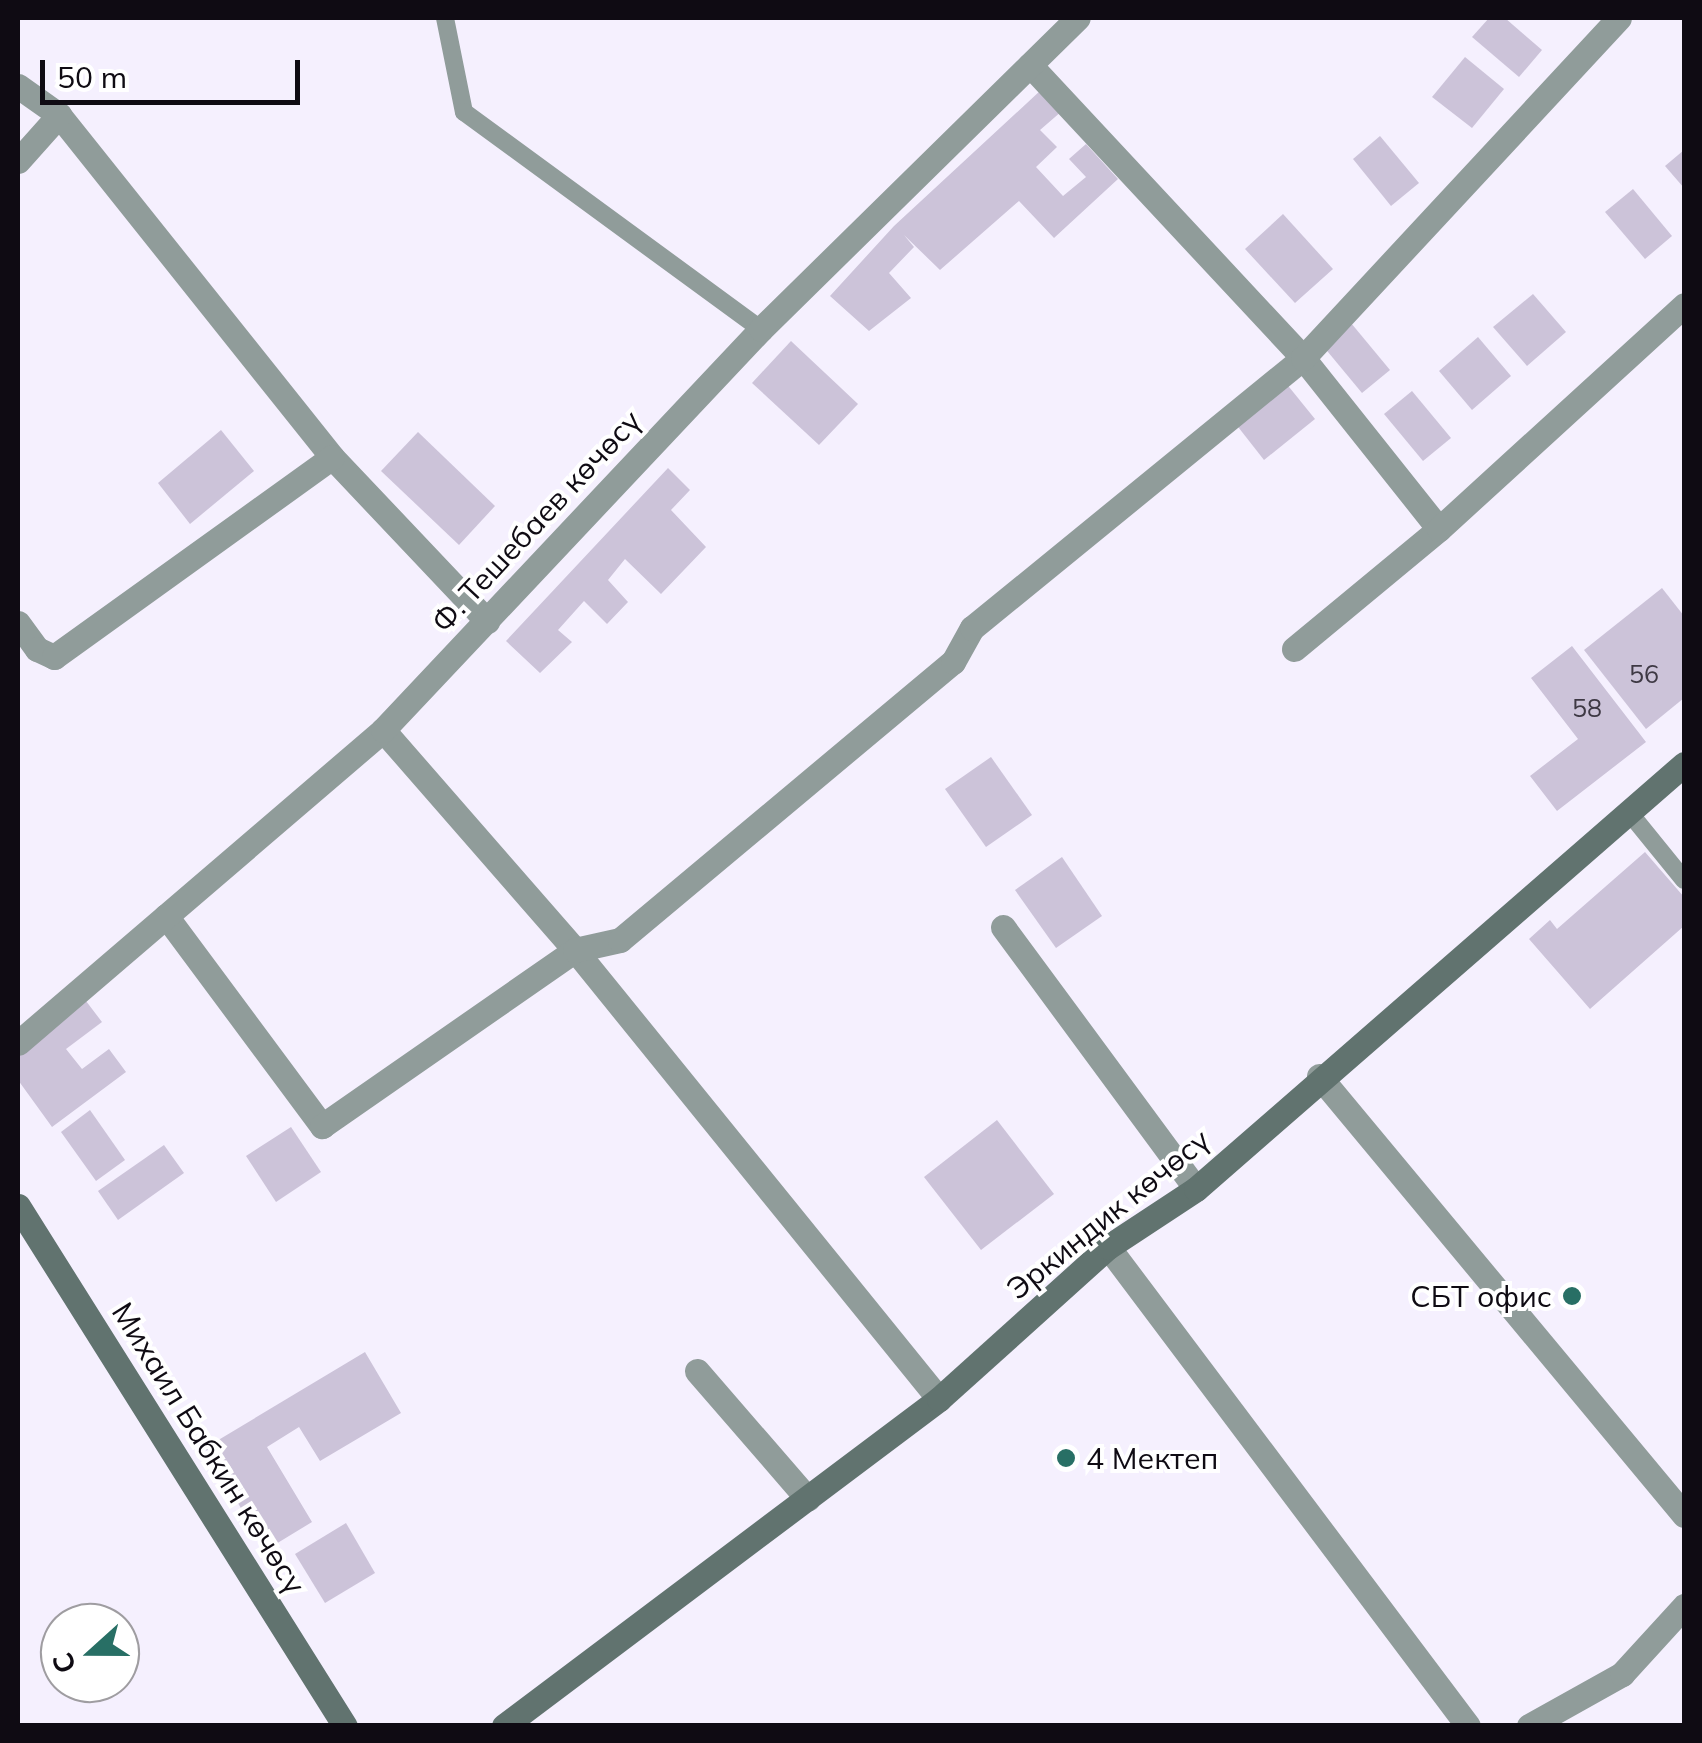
<!DOCTYPE html>
<html>
<head>
<meta charset="utf-8">
<style>
  body { margin:0 }
  #map { position:relative; width:1702px; height:1743px; overflow:hidden; background:#f5f0fe; font-family:Mulish,sans-serif }
  div>[style] { position:absolute }
  [style*='--x'] { left:calc(var(--x)*1px); top:calc(var(--y)*1px); width:calc(var(--w)*1px); rotate:calc(var(--a)*1deg) }
  .building>* { inset:0; background:#ccc3d9 }
  .service>* { height:18px; margin:-9px; padding:0 9px; transform-origin:9px; border-radius:9px; background:#909c9a }
  .minor>* { height:25px; margin:-12.5px; padding:0 12.5px; transform-origin:12.5px; border-radius:12.5px; background:#909c9a }
  .secondary>* { height:25px; margin:-12.5px; padding:0 12.5px; transform-origin:12.5px; border-radius:12.5px; background:#61736f }
  .dots>* { width:28px; height:28px; translate:-50% -50%; box-sizing:border-box; border:5px solid #fff; border-radius:50% }
  span { translate:-50% -50%; white-space:nowrap; text-align:center; line-height:1.15; -webkit-text-stroke:8px #fff; paint-order:stroke }
  .number-label { font-size:25px; color:#3e3944 }
  .number-label span { -webkit-text-stroke-width:0 }
  .street-label { font-size:30px; color:#0f0b13 }
  .poi-label { font-size:30px; color:#0f0b13 }
  .right { translate:-100% -50%; text-align:right }
  .left { translate:0 -50%; text-align:left }
  .frame { position:absolute; inset:0; border:20px solid #0f0b13; pointer-events:none }
  .north { position:absolute; left:40px; top:1603px; width:100px; height:100px; box-sizing:border-box; background:#fff; border:2px solid #9f9da1; border-radius:50%; rotate:249deg; font-size:28px; font-weight:700; line-height:40px; text-align:center; color:#0f0b13 }
  .north::after { content:''; display:block; margin:auto; width:35px; height:45px; background:#286f65; clip-path:polygon(50% 0,100% 100%,50% 72%,0 100%) }
  .scale { position:absolute; left:40px; top:60px; width:260px; height:45px; box-sizing:border-box; border:5px solid #0f0b13; border-top:0; padding-left:12px; font-size:30px; line-height:35px; white-space:nowrap; color:#0f0b13; -webkit-text-stroke:8px #fff; paint-order:stroke }
</style>
</head>
<body>
<div id="map">
  <div class="building">
    <i style="clip-path:polygon(1489px 18px,1505px 18px,1542px 50px,1519px 77px,1472px 37px)"></i>
    <i style="clip-path:polygon(1465px 57px,1504px 89px,1472px 128px,1432px 97px)"></i>
    <i style="clip-path:polygon(1041px 90px,1062px 111px,1040px 130px,1057px 147px,1036px 167px,1063px 196px,1086px 177px,1069px 159px,1086px 144px,1118px 179px,1054px 238px,1019px 201px,940px 270px,904px 235px,914px 247px,889px 273px,911px 298px,869px 331px,830px 296px,894px 226px)"></i>
    <i style="clip-path:polygon(1380px 136px,1419px 183px,1391px 206px,1353px 159px)"></i>
    <i style="clip-path:polygon(1684px 150px,1684px 188px,1665px 166px)"></i>
    <i style="clip-path:polygon(1633px 189px,1672px 236px,1645px 259px,1605px 212px)"></i>
    <i style="clip-path:polygon(1283px 214px,1333px 269px,1295px 303px,1245px 249px)"></i>
    <i style="clip-path:polygon(1533px 294px,1566px 332px,1527px 366px,1493px 327px)"></i>
    <i style="clip-path:polygon(1351px 323px,1390px 370px,1362px 393px,1323px 346px)"></i>
    <i style="clip-path:polygon(1478px 337px,1511px 376px,1472px 410px,1439px 371px)"></i>
    <i style="clip-path:polygon(791px 341px,858px 404px,819px 445px,752px 383px)"></i>
    <i style="clip-path:polygon(1285px 382px,1315px 419px,1264px 460px,1235px 423px)"></i>
    <i style="clip-path:polygon(1412px 391px,1451px 438px,1423px 461px,1384px 414px)"></i>
    <i style="clip-path:polygon(221px 430px,254px 471px,190px 524px,158px 483px)"></i>
    <i style="clip-path:polygon(418px 432px,495px 506px,459px 545px,381px 471px)"></i>
    <i style="clip-path:polygon(668px 468px,690px 490px,671px 510px,706px 547px,661px 594px,625px 559px,608px 580px,628px 602px,607px 624px,584px 601px,558px 630px,572px 642px,540px 673px,506px 641px)"></i>
    <i style="clip-path:polygon(1662px 588px,1684px 616px,1684px 698px,1646px 729px,1584px 650px)"></i>
    <i style="clip-path:polygon(1572px 646px,1646px 742px,1557px 811px,1530px 776px,1578px 739px,1531px 678px)"></i>
    <i style="clip-path:polygon(991px 757px,1032px 815px,986px 847px,945px 789px)"></i>
    <i style="clip-path:polygon(1645px 852px,1684px 897px,1684px 926px,1590px 1009px,1529px 939px,1550px 920px,1557px 929px)"></i>
    <i style="clip-path:polygon(1062px 857px,1102px 916px,1056px 948px,1015px 890px)"></i>
    <i style="clip-path:polygon(86px 1001px,102px 1022px,66px 1049px,82px 1069px,109px 1049px,126px 1072px,52px 1127px,18px 1080px,18px 1051px)"></i>
    <i style="clip-path:polygon(90px 1110px,125px 1160px,96px 1181px,61px 1132px)"></i>
    <i style="clip-path:polygon(997px 1120px,1054px 1194px,981px 1250px,924px 1177px)"></i>
    <i style="clip-path:polygon(291px 1127px,321px 1172px,276px 1202px,246px 1156px)"></i>
    <i style="clip-path:polygon(164px 1145px,184px 1173px,118px 1220px,98px 1191px)"></i>
    <i style="clip-path:polygon(365px 1352px,401px 1413px,320px 1461px,299px 1427px,267px 1447px,312px 1522px,266px 1550px,205px 1448px)"></i>
    <i style="clip-path:polygon(346px 1523px,375px 1573px,325px 1603px,295px 1554px)"></i>
  </div>
  <div class="service">
    <i style="--x:445;--y:18;--w:96;--a:78.6"></i>
    <i style="--x:464;--y:112;--w:368;--a:36.2"></i>
    <i style="--x:1628;--y:811;--w:89;--a:50.9"></i>
  </div>
  <div class="minor">
    <i style="--x:1030;--y:65;--w:400;--a:47"></i>
    <i style="--x:1303;--y:358;--w:218;--a:51.5"></i>
    <i style="--x:18;--y:86;--w:50;--a:35.3"></i>
    <i style="--x:59;--y:115;--w:438;--a:51.4"></i>
    <i style="--x:332;--y:457;--w:226;--a:46.6"></i>
    <i style="--x:18;--y:161;--w:62;--a:-48.3"></i>
    <i style="--x:18;--y:623;--w:32;--a:54"></i>
    <i style="--x:37;--y:649;--w:19;--a:25"></i>
    <i style="--x:54;--y:657;--w:342;--a:-35.7"></i>
    <i style="--x:1294;--y:649;--w:188;--a:-39.6"></i>
    <i style="--x:1439;--y:529;--w:332;--a:-42.4"></i>
    <i style="--x:383;--y:730;--w:292;--a:48.9"></i>
    <i style="--x:575;--y:950;--w:578;--a:50.97"></i>
    <i style="--x:166;--y:916;--w:262;--a:53.4"></i>
    <i style="--x:322;--y:1126;--w:308;--a:-34.8"></i>
    <i style="--x:575;--y:950;--w:46;--a:-12.5"></i>
    <i style="--x:620;--y:940;--w:434;--a:-39.9"></i>
    <i style="--x:953;--y:662;--w:39;--a:-61"></i>
    <i style="--x:972;--y:628;--w:427;--a:-39.2"></i>
    <i style="--x:1303;--y:358;--w:464;--a:-47.1"></i>
    <i style="--x:1003;--y:927;--w:325;--a:53.6"></i>
    <i style="--x:18;--y:1043;--w:481;--a:-40.6"></i>
    <i style="--x:383;--y:730;--w:551;--a:-46.69"></i>
    <i style="--x:761;--y:329;--w:444;--a:-44.5"></i>
    <i style="--x:1319;--y:1076;--w:571;--a:50.26"></i>
    <i style="--x:1108;--y:1247;--w:599;--a:53.07"></i>
    <i style="--x:697;--y:1371;--w:169;--a:49.1"></i>
    <i style="--x:1529;--y:1726;--w:107;--a:-29.2"></i>
    <i style="--x:1622;--y:1674;--w:92;--a:-47.6"></i>
  </div>
  <div class="secondary">
    <i style="--x:18;--y:1206;--w:614;--a:57.84"></i>
    <i style="--x:504;--y:1726;--w:544;--a:-36.93"></i>
    <i style="--x:939;--y:1399;--w:227;--a:-42"></i>
    <i style="--x:1108;--y:1247;--w:105;--a:-33.4"></i>
    <i style="--x:1196;--y:1189;--w:647;--a:-41.05"></i>
  </div>
  <div class="dots">
    <i style="left:1572px;top:1296px;background:#286f65"></i>
    <i style="left:1066px;top:1458px;background:#286f65"></i>
  </div>
  <div class="number-label">
    <span style="left:1644px;top:674px">56</span>
    <span style="left:1587px;top:708px">58</span>
  </div>
  <div class="street-label">
    <span style="left:536px;top:521px;rotate:-47deg">Ф. Тешебаев көчөсү</span>
    <span style="left:1108px;top:1214px;rotate:-39deg">Эркиндик көчөсү</span>
    <span style="left:209px;top:1448px;rotate:58deg">Михаил Бабкин көчөсү</span>
  </div>
  <div class="poi-label">
    <span class="right" style="left:1552px;top:1296px">СБТ офис</span>
    <span class="left" style="left:1086px;top:1458px">4 Мектеп</span>
  </div>
  <div class="frame"></div>
  <div class="north">С</div>
  <div class="scale">50 m</div>
</div>
</body>
</html>
